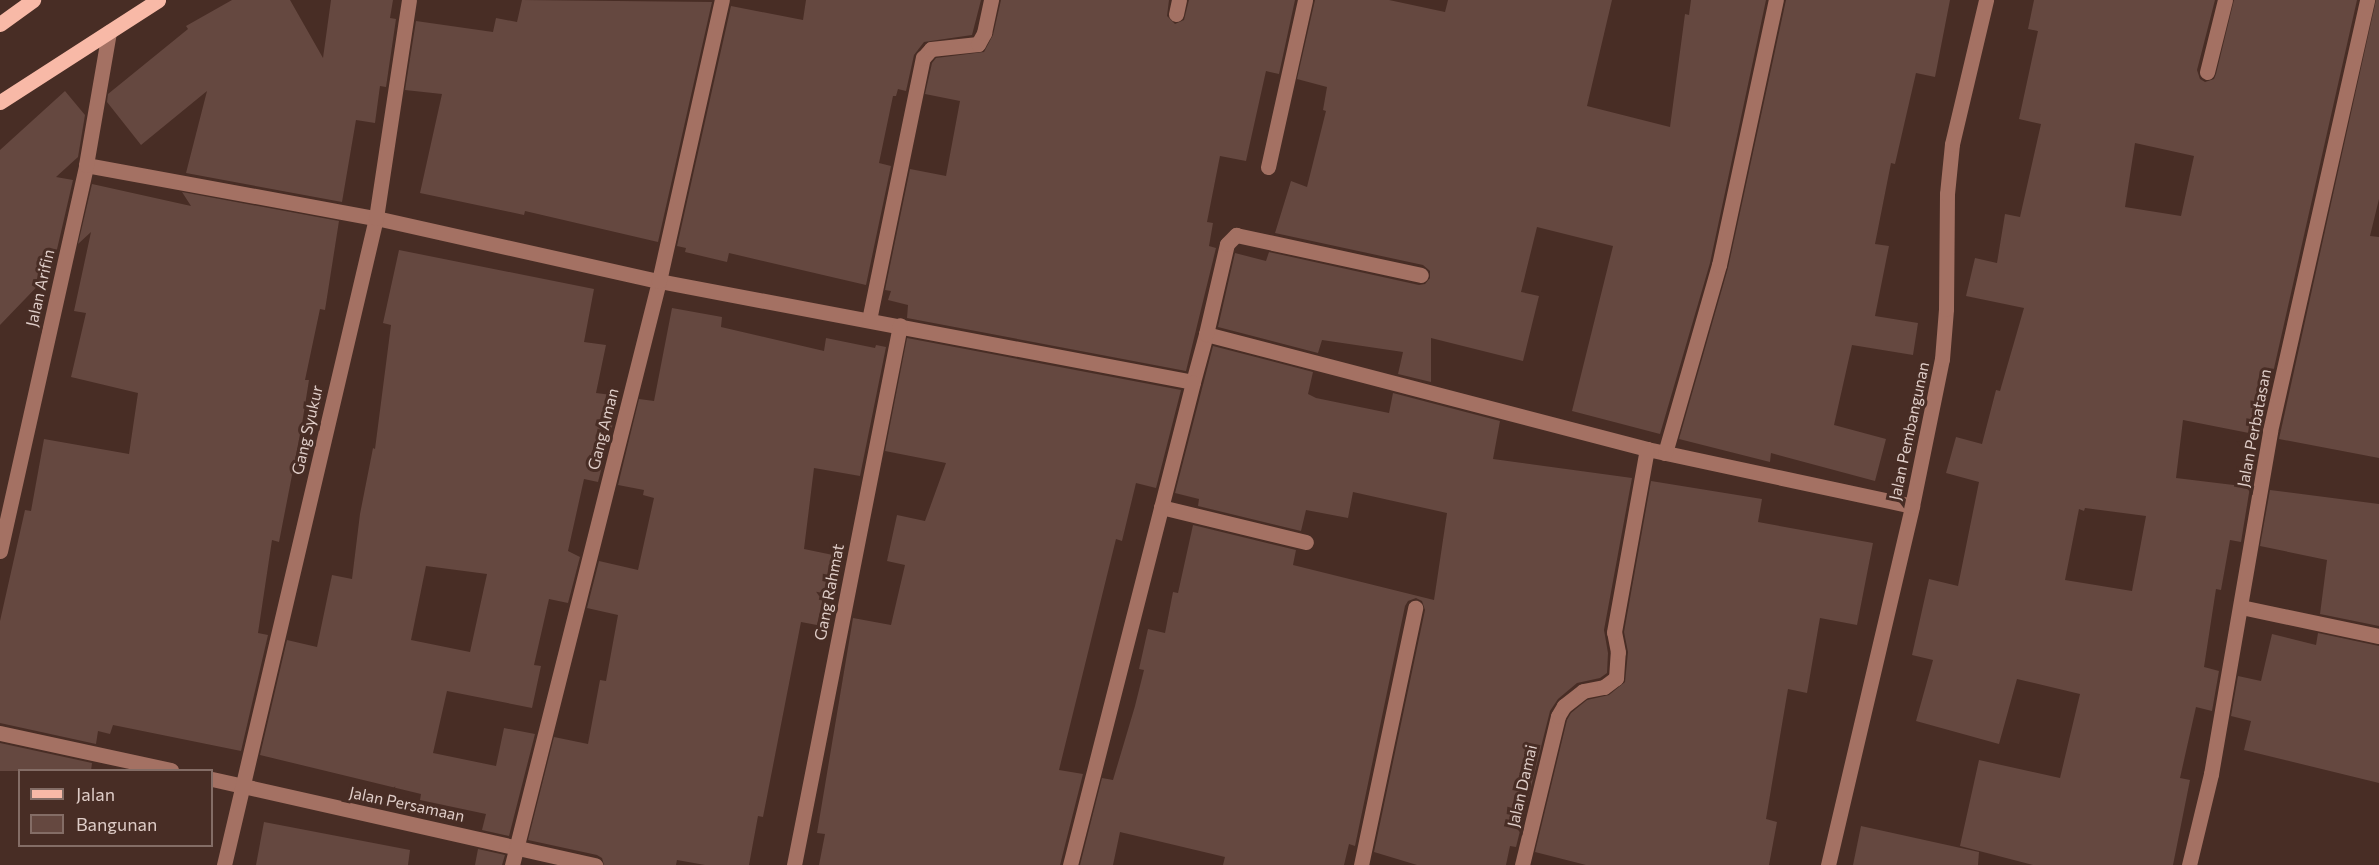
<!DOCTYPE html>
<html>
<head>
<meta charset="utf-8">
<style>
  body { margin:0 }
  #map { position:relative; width:2379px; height:865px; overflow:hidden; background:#482d25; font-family:Commissioner,sans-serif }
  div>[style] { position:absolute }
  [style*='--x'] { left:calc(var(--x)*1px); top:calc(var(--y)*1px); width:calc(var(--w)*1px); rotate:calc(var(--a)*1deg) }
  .building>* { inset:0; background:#654840 }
  .minor>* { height:15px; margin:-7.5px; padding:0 7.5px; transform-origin:7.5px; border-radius:7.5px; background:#a47163 }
  .major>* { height:15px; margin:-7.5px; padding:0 7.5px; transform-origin:7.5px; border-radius:7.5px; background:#f8b9a7 }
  span { translate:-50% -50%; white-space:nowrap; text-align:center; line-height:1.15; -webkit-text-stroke:6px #482d25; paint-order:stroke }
  .street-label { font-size:16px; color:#dfcdc8 }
  .legend { position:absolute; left:18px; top:769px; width:195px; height:78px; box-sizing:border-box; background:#482d25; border:2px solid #846d66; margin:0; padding:8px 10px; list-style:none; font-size:18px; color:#dfcdc8 }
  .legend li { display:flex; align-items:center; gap:12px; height:30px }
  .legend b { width:30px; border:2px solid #846d66 }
</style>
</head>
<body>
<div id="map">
  <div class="building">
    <i style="clip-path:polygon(232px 0,290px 0,323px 58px,331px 0,393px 0,390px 18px,396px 19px,386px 87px,380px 86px,375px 123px,356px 120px,342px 202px,186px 173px,207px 91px,141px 145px,107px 102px,108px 94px,188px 29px,186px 26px)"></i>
    <i style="clip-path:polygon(522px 0,712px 2px,658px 242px,525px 211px,524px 215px,420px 193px,442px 94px,405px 90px,416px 21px,493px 32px,496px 18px,517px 22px)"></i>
    <i style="clip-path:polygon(806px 0,981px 0,972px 35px,924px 42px,914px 55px,906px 91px,898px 89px,896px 96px,893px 96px,879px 163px,891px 166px,866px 285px,729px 253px,727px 262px,685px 252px,686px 248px,677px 246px,731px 6px,803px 20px)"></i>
    <i style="clip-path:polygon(1001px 0,1169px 0,1167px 16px,1175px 24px,1184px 20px,1189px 0,1295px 0,1279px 74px,1266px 71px,1246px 161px,1220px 156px,1207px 222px,1213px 223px,1209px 246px,1216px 248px,1186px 371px,907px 318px,908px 305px,888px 300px,891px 291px,885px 290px,910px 169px,946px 176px,960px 101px,925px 94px,932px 63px,936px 58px,984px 52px,993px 35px)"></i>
    <i style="clip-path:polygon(1315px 0,1389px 0,1445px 12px,1448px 0,1612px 0,1587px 106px,1670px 127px,1685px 14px,1689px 15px,1691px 0,1766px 0,1710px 263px,1660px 434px,1572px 411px,1613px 246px,1537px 227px,1521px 292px,1539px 296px,1523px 361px,1431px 338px,1431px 382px,1398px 374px,1403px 352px,1322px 340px,1318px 353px,1218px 327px,1235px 253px,1266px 261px,1269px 252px,1419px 285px,1425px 284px,1430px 278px,1430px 271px,1423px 265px,1275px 233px,1291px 181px,1307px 187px,1326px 111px,1323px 110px,1327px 87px,1297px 79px)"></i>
    <i style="clip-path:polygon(1786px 0,1950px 0,1935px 77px,1916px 73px,1895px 164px,1891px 163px,1875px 244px,1889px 246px,1875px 316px,1918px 323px,1913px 355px,1852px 345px,1834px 425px,1886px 439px,1875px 481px,1771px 453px,1770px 462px,1679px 439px,1728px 268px)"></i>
    <i style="clip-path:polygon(evenodd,2034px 0,2215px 0,2197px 70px,2200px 79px,2205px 82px,2214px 79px,2216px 74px,2234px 0,2357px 0,2259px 435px,2183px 420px,2176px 478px,2250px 487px,2241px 542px,2230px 540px,2221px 590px,2216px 589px,2204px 667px,2219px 671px,2212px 711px,2196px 707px,2180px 778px,2190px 780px,2173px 865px,2033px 865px,1960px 846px,1979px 760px,2060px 778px,2080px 694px,2017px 679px,1999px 744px,1916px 721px,1933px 660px,1912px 655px,1929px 579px,1958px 586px,1979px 482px,1946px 473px,1956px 437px,1982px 444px,1996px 390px,2000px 391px,2024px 308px,1966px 296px,1975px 258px,1997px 263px,2005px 214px,2020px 217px,2041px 124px,2019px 119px,2038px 31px,2028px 29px,2034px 0,2135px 143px,2194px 156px,2181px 216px,2125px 207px,2135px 143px,2034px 0,2085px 508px,2146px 516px,2132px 591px,2065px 580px,2079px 509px,2084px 511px,2085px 508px)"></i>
    <i style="clip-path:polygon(2376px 0,2379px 0,2379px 199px,2370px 236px,2379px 237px,2379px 458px,2279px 439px)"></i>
    <i style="clip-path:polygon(65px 91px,85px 115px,78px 157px,56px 177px,73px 180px,52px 271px,0 325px,0 150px)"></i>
    <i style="clip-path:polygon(92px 184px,191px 206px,182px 192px,339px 221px,325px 310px,320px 309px,305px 380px,309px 380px,302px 424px,279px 542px,272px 540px,258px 633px,268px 635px,241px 751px,113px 725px,110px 734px,98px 731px,96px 744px,0 723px,0 621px,25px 510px,31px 511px,44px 439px,129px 454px,138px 393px,71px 377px,86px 313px,74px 311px,91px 232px,78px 244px)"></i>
    <i style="clip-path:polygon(evenodd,399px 250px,594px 289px,584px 342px,606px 345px,596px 393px,620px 396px,598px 482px,584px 479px,568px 551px,580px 557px,568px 603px,549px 599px,534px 665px,541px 666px,532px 708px,447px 691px,433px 753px,496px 766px,504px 728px,535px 734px,509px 836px,482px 830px,486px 814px,420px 800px,421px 794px,260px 755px,287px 640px,317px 647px,332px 575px,352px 579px,360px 514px,373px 448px,375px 449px,391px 325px,383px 323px,399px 250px,426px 566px,487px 574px,470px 652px,411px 640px,426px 566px)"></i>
    <i style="clip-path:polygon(672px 308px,722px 317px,721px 327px,824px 351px,826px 338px,875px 348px,876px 345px,886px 347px,860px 476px,814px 468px,804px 549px,833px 555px,817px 625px,801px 622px,763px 817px,758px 816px,749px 865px,705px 865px,677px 860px,676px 865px,604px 865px,602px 858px,597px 855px,528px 840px,554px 737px,588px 744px,600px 680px,606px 681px,618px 615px,587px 608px,599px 561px,638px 570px,654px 498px,643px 495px,644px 490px,618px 485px,639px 399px,654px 401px)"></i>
    <i style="clip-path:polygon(907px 338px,1181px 390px,1156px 488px,1136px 483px,1122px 541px,1116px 539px,1059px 770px,1083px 774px,1060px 865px,819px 865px,825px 834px,817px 833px,853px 618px,891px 625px,905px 565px,887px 561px,897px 515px,925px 521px,946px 463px,885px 451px)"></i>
    <i style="clip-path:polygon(1213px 346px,1313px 372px,1308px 394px,1316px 398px,1389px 413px,1393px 393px,1500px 421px,1493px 459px,1632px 478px,1604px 630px,1608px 653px,1607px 673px,1600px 678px,1577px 683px,1558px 699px,1550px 711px,1516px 847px,1510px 846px,1506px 865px,1417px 865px,1374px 852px,1425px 610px,1422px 601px,1416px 598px,1408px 601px,1405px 606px,1355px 846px,1349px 844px,1344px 865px,1223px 865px,1225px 857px,1120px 832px,1113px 865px,1080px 865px,1102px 778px,1113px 780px,1135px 706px,1144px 670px,1139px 669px,1148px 629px,1165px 633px,1173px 592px,1178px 593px,1193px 525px,1296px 550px,1293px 565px,1434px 600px,1447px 513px,1353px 492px,1348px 518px,1306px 510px,1301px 531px,1198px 506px,1199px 499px,1175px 493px)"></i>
    <i style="clip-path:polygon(1651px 481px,1762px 499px,1758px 522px,1873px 543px,1857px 625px,1820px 618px,1807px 693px,1788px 689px,1766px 819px,1777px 822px,1769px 865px,1586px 865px,1535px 852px,1567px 720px,1571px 713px,1587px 700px,1609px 695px,1625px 682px,1628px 652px,1624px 632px)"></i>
    <i style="clip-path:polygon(2270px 490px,2379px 504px,2379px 626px,2320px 614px,2327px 560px,2260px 546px)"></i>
    <i style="clip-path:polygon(2318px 633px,2379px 646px,2379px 783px,2244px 750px,2251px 721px,2231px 716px,2238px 676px,2261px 681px,2272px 634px,2316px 645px)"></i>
    <i style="clip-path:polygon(0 743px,92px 763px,91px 771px,0 771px)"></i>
    <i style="clip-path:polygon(264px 822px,410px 850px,408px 865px,256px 865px)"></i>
    <i style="clip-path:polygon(1861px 826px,1979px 852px,1978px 865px,1853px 865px)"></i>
    <i style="clip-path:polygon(478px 849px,505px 855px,502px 865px,475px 865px)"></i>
  </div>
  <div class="minor">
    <i style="--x:1176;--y:14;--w:14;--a:-78"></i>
    <i style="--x:2207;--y:72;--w:74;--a:-76"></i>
    <i style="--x:86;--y:165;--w:295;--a:10.4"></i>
    <i style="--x:376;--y:218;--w:290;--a:12.6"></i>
    <i style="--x:659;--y:281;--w:543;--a:10.71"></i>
    <i style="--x:1193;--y:382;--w:50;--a:-74.8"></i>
    <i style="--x:1206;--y:334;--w:456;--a:14.6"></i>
    <i style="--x:1647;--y:449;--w:271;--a:12.1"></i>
    <i style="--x:1268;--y:167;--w:171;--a:-77.5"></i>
    <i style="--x:869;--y:320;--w:268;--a:-78.4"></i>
    <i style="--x:923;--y:58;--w:12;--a:-48"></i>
    <i style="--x:931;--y:49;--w:47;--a:-6.1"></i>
    <i style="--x:978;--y:44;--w:13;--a:-61"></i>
    <i style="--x:984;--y:33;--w:34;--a:-78"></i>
    <i style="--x:1206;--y:334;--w:92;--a:-76.9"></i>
    <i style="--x:1227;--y:244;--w:13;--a:-45"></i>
    <i style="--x:1236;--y:235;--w:189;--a:12.2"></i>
    <i style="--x:1665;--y:453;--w:196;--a:-74"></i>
    <i style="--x:1719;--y:265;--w:271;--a:-77.9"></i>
    <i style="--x:1161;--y:507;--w:149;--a:13.6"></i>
    <i style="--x:0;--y:551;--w:395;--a:-77.4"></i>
    <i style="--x:86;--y:165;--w:135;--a:-80.2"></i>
    <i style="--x:2241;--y:607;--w:141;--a:11.9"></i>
    <i style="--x:0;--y:733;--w:175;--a:12.2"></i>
    <i style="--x:212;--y:779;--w:393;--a:12.7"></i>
    <i style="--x:224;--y:865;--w:665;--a:-76.78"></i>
    <i style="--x:376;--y:218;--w:220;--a:-81.4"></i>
    <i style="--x:512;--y:865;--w:602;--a:-75.87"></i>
    <i style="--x:659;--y:281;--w:288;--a:-77.4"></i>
    <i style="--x:794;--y:865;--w:550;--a:-78.89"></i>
    <i style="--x:1070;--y:865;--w:498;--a:-75.7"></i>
    <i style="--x:1361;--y:865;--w:263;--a:-78.1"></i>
    <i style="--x:1522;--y:865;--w:153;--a:-76.4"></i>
    <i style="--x:1558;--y:716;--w:12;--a:-59"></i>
    <i style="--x:1564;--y:706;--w:24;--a:-38"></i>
    <i style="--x:1583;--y:691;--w:21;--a:-11"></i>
    <i style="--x:1604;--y:687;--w:15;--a:-37"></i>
    <i style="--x:1616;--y:678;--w:26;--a:-86"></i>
    <i style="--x:1618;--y:652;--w:20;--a:-101"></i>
    <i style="--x:1614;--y:632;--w:186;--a:-79.8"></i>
    <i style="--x:1828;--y:865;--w:369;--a:-76.8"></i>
    <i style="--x:1912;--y:506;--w:150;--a:-78.5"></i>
    <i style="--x:1942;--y:359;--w:50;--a:-85.4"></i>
    <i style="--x:1946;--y:309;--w:115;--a:-89.5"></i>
    <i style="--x:1947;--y:194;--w:50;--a:-84.3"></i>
    <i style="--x:1952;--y:144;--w:148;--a:-76.7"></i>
    <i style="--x:2189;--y:865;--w:94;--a:-76.4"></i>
    <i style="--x:2211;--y:774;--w:348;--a:-80.2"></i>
    <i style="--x:2270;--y:431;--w:442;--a:-77.3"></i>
  </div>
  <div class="major">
    <i style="--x:0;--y:24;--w:41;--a:-36"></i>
    <i style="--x:0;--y:102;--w:188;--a:-32.8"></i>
  </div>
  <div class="street-label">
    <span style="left:40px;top:288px;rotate:-77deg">Jalan Arifin</span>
    <span style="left:2254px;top:428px;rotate:-79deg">Jalan Perbatasan</span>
    <span style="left:603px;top:429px;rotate:-76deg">Gang Aman</span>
    <span style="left:307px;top:430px;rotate:-77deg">Gang Syukur</span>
    <span style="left:1909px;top:431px;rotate:-78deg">Jalan Pembangunan</span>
    <span style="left:829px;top:592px;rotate:-79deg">Gang Rahmat</span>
    <span style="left:1522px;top:786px;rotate:-77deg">Jalan Damai</span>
    <span style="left:407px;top:804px;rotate:12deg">Jalan Persamaan</span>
  </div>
  <ul class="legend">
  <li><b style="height:8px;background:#f8b9a7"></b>Jalan</li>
  <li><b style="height:16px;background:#654840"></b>Bangunan</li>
  </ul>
</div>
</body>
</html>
